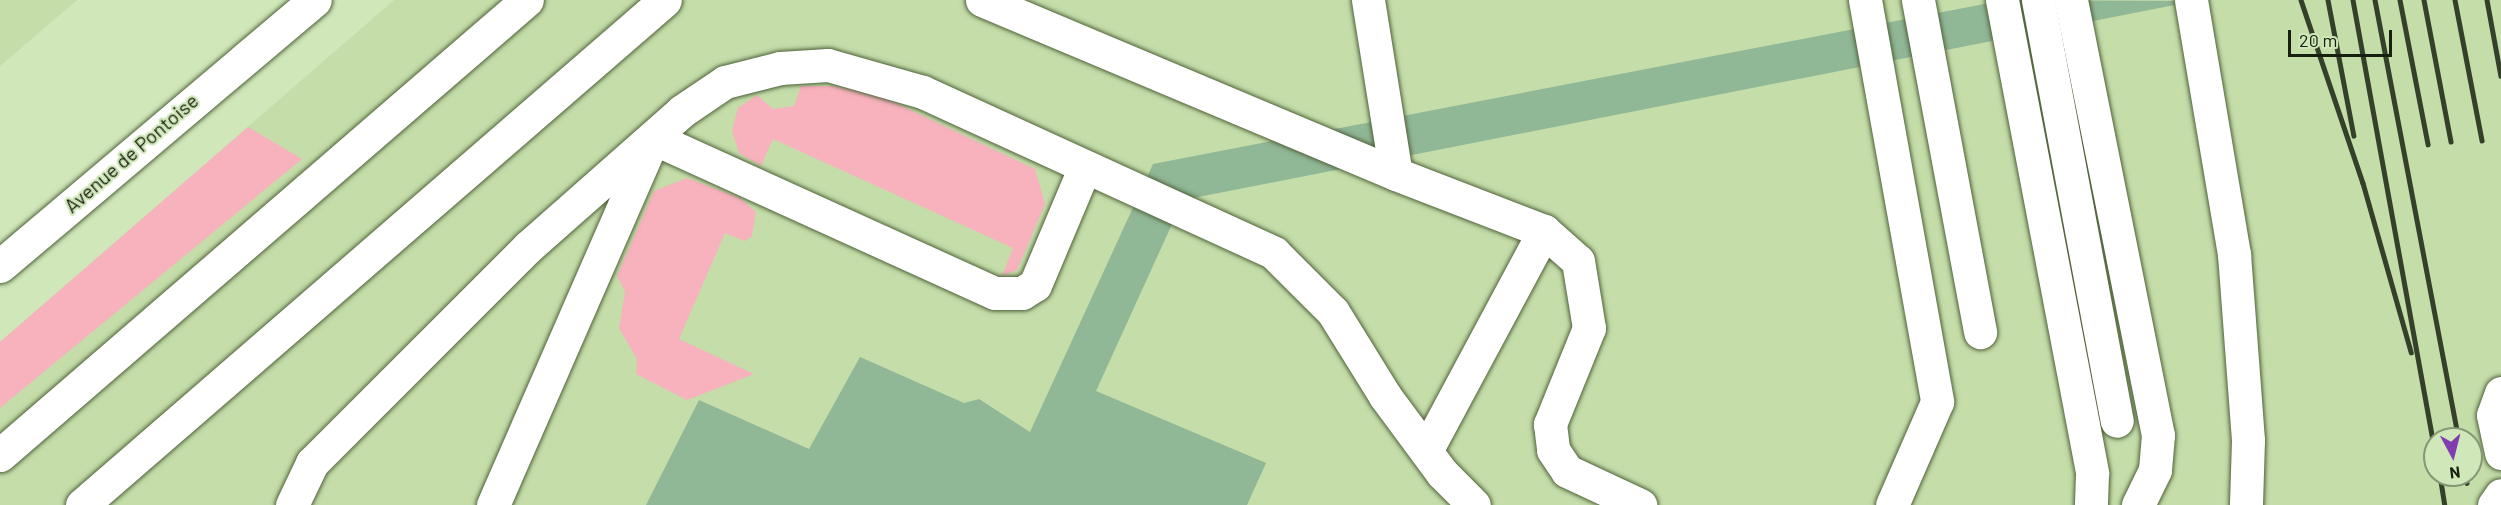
<!DOCTYPE html>
<html>
<head>
<meta charset="utf-8">
<style>
  body { margin:0 }
  #map { position:relative; width:2501px; height:505px; overflow:hidden; background:#d0e7ba; font-family:Barlow,sans-serif }
  div>[style] { position:absolute }
  [style*='--x'] { left:calc(var(--x)*1px); top:calc(var(--y)*1px); width:calc(var(--w)*1px); rotate:calc(var(--a)*1deg) }
  .built>* { inset:0; background:#c4dda9 }
  .green>* { inset:0; background:#f8b2bd }
  .building>* { inset:0; background:#90b796 }
  .roads { filter:drop-shadow(0 0 2px #50623b) drop-shadow(0 0 2px #50623b) }
  .minor>* { height:33px; margin:-16.5px; padding:0 16.5px; transform-origin:16.5px; border-radius:16.5px; background:#fff }
  .major>* { height:33px; margin:-16.5px; padding:0 16.5px; transform-origin:16.5px; border-radius:16.5px; background:#fff }
  .rail>* { height:4.5px; margin:-2.25px; padding:0 2.25px; transform-origin:2.25px; border-radius:2.25px; background:#35402b }
  span { translate:-50% -50%; white-space:nowrap; text-align:center; line-height:1.15; -webkit-text-stroke:4.5px #d0e7ba; paint-order:stroke }
  .street-label { font-size:20px; color:#171f0f }
  .north { position:absolute; left:2423px; top:427px; width:60px; height:60px; box-sizing:border-box; background:#d0e7ba; border:2px solid #869776; border-radius:50%; rotate:173deg; font-size:16px; font-weight:700; line-height:24px; text-align:center; color:#171f0f }
  .north::after { content:''; display:block; margin:auto; width:21px; height:27px; background:#813caf; clip-path:polygon(50% 0,100% 100%,50% 72%,0 100%) }
  .scale { position:absolute; left:2288px; top:30px; width:104px; height:27px; box-sizing:border-box; border:3px solid #171f0f; border-top:0; padding-left:8px; font-size:18px; line-height:21px; white-space:nowrap; color:#171f0f; -webkit-text-stroke:4px #d0e7ba; paint-order:stroke }
</style>
</head>
<body>
<div id="map">
  <div class="built">
    <i style="clip-path:polygon(0 0,77px 0,0 66px)"></i>
    <i style="clip-path:polygon(evenodd,394px 0,2501px 0,2501px 505px,0 505px,0 342px,394px 0,2435px 439px,2471px 439px,2471px 475px,2435px 475px,2435px 439px)"></i>
  </div>
  <div class="green">
    <i style="clip-path:polygon(801px 86px,835px 86px,885px 98px,1035px 169px,1045px 204px,1017px 270px,1002px 276px,1013px 248px,773px 139px,761px 166px,739px 153px,732px 131px,738px 108px,757px 95px,773px 109px,794px 106px)"></i>
    <i style="clip-path:polygon(248px 127px,302px 159px,0 408px,0 342px)"></i>
    <i style="clip-path:polygon(687px 178px,740px 198px,756px 212px,752px 236px,745px 241px,725px 233px,679px 339px,754px 374px,687px 400px,636px 374px,637px 359px,619px 328px,625px 292px,617px 276px,654px 191px)"></i>
  </div>
  <div class="building">
    <i style="clip-path:polygon(2005px 0,2195px 1px,1183px 200px,1096px 391px,1266px 463px,1247px 505px,646px 505px,699px 400px,809px 449px,860px 357px,964px 403px,979px 399px,1030px 432px,1153px 164px)"></i>
  </div>
  <div class="roads">
    <div class="minor">
      <i style="--x:982;--y:0;--w:449;--a:22.8"></i>
      <i style="--x:1368;--y:0;--w:176;--a:80.9"></i>
      <i style="--x:1396;--y:174;--w:159;--a:21.1"></i>
      <i style="--x:1544;--y:231;--w:45;--a:41.4"></i>
      <i style="--x:1578;--y:261;--w:68;--a:80.7"></i>
      <i style="--x:1589;--y:328;--w:104;--a:112.1"></i>
      <i style="--x:1550;--y:424;--w:26;--a:83"></i>
      <i style="--x:1553;--y:450;--w:25;--a:56"></i>
      <i style="--x:1567;--y:471;--w:81;--a:25"></i>
      <i style="--x:1865;--y:0;--w:408;--a:79.8"></i>
      <i style="--x:1937;--y:402;--w:112;--a:113.6"></i>
      <i style="--x:1918;--y:0;--w:338;--a:79.4"></i>
      <i style="--x:2002;--y:0;--w:482;--a:79.2"></i>
      <i style="--x:2092;--y:474;--w:31;--a:92"></i>
      <i style="--x:2038;--y:0;--w:428;--a:79.4"></i>
      <i style="--x:2071;--y:0;--w:444;--a:78.7"></i>
      <i style="--x:2158;--y:435;--w:35;--a:95"></i>
      <i style="--x:2155;--y:470;--w:39;--a:116"></i>
      <i style="--x:2191;--y:0;--w:258;--a:80.4"></i>
      <i style="--x:2234;--y:254;--w:187;--a:85.7"></i>
      <i style="--x:2248;--y:440;--w:65;--a:91.8"></i>
      <i style="--x:2501;--y:393;--w:23;--a:110"></i>
      <i style="--x:2493;--y:415;--w:39;--a:78"></i>
      <i style="--x:1426;--y:451;--w:250;--a:-61.8"></i>
      <i style="--x:0;--y:455;--w:696;--a:-40.81"></i>
      <i style="--x:82;--y:505;--w:771;--a:-40.9"></i>
      <i style="--x:292;--y:505;--w:47;--a:-64.5"></i>
      <i style="--x:312;--y:463;--w:305;--a:-45"></i>
      <i style="--x:528;--y:247;--w:205;--a:-41.4"></i>
      <i style="--x:682;--y:111;--w:52;--a:-34"></i>
      <i style="--x:725;--y:82;--w:57;--a:-14.3"></i>
      <i style="--x:780;--y:68;--w:48;--a:-3.6"></i>
      <i style="--x:828;--y:65;--w:99;--a:15.9"></i>
      <i style="--x:923;--y:92;--w:386;--a:24.6"></i>
      <i style="--x:1274;--y:253;--w:83;--a:45"></i>
      <i style="--x:1333;--y:312;--w:99;--a:58.2"></i>
      <i style="--x:1385;--y:396;--w:96;--a:53.5"></i>
      <i style="--x:1442;--y:473;--w:45;--a:45"></i>
      <i style="--x:493;--y:505;--w:400;--a:-66.4"></i>
      <i style="--x:653;--y:138;--w:375;--a:24.4"></i>
      <i style="--x:995;--y:293;--w:27;--a:0"></i>
      <i style="--x:1022;--y:293;--w:15;--a:-32"></i>
      <i style="--x:1035;--y:285;--w:126;--a:-67.1"></i>
      <i style="--x:2494;--y:505;--w:12;--a:-55"></i>
    </div>
    <div class="major">
      <i style="--x:0;--y:266;--w:412;--a:-40.2"></i>
    </div>
  </div>
  <div class="rail">
    <i style="--x:2301;--y:0;--w:193;--a:71.3"></i>
    <i style="--x:2363;--y:183;--w:176;--a:74.1"></i>
    <i style="--x:2328;--y:0;--w:138;--a:79.2"></i>
    <i style="--x:2353;--y:0;--w:456;--a:79.7"></i>
    <i style="--x:2375;--y:0;--w:447;--a:79.2"></i>
    <i style="--x:2400;--y:0;--w:147;--a:79"></i>
    <i style="--x:2424;--y:0;--w:144;--a:79.2"></i>
    <i style="--x:2455;--y:0;--w:143;--a:79.1"></i>
    <i style="--x:2487;--y:0;--w:77;--a:79.6"></i>
    <i style="--x:2440;--y:475;--w:30;--a:81"></i>
    <i style="--x:2465;--y:475;--w:8;--a:76"></i>
  </div>
  <div class="street-label">
    <span style="left:131px;top:153px;rotate:-41deg">Avenue de Pontoise</span>
  </div>
  <div class="north">N</div>
  <div class="scale">20 m</div>
</div>
</body>
</html>
